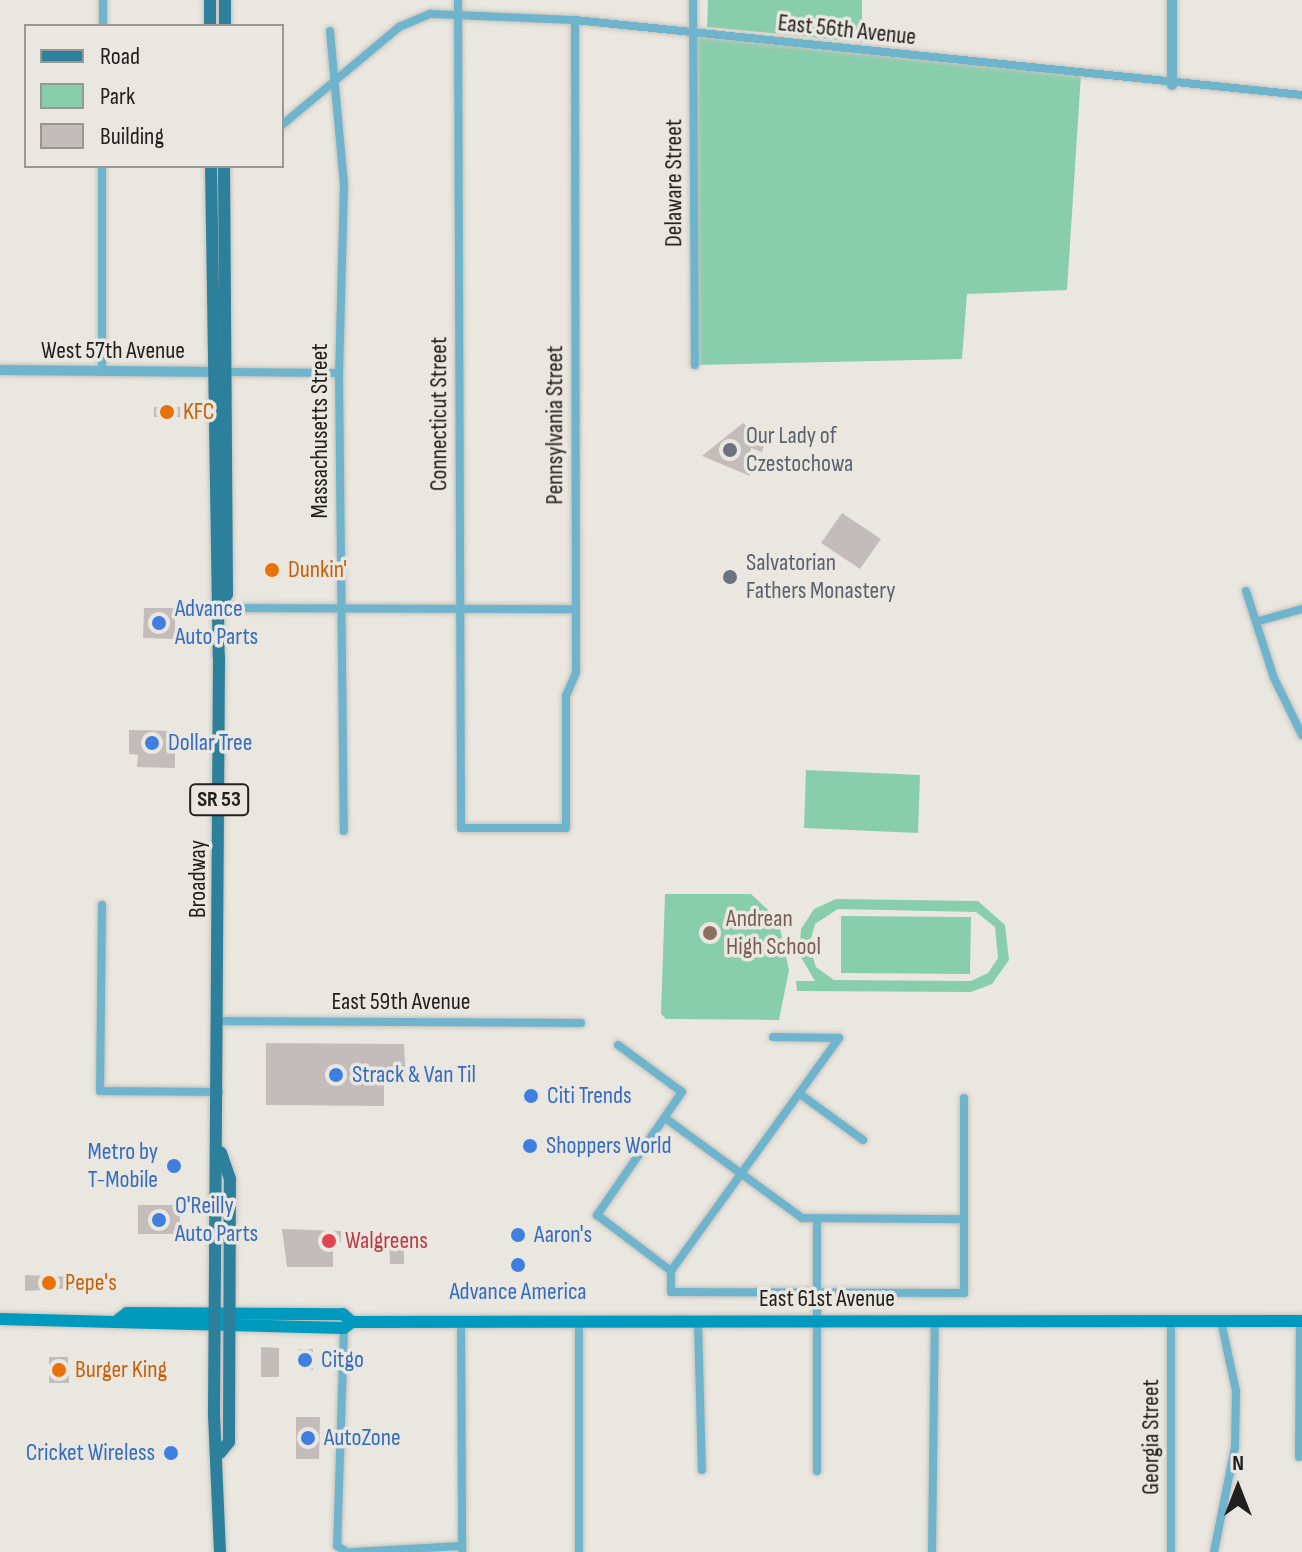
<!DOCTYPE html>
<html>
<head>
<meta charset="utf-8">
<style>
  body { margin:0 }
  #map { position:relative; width:1302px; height:1552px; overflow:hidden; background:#eae7e0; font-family:"Sofia Sans Condensed",sans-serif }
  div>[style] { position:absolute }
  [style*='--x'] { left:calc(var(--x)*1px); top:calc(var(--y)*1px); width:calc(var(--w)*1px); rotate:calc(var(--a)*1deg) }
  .green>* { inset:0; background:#89ceac }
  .building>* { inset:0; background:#c4bcba }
  .roads { filter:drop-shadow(0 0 2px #c6c3bd) drop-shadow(0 0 2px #c6c3bd) }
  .minor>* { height:8px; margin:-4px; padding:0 4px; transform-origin:4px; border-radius:4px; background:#6fb4cd }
  .tertiary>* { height:10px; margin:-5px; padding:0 5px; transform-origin:5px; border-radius:5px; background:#6fb4cd }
  .secondary>* { height:12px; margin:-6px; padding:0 6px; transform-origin:6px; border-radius:6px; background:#009abe }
  .primary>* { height:12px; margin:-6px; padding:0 6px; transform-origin:6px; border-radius:6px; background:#2c809b }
  .dots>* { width:22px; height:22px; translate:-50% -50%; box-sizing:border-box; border:4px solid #eae7e0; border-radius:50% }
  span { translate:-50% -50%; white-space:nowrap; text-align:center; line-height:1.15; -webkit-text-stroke:7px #eae7e0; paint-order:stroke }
  .shield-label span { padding:2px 6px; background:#eae7e0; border:2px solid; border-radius:6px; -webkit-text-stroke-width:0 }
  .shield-label { font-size:22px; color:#21201e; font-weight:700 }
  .street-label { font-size:24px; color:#21201e }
  .food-label { font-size:24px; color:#c56008 }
  .left { translate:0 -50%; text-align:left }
  .worship-label { font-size:24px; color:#5b616d }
  .shop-label { font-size:24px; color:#366cbe }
  .right { translate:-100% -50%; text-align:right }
  .education-label { font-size:24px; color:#785e54 }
  .health-label { font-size:24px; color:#be3a42 }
  .legend { position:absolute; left:24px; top:24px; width:260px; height:144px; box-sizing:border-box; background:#eae7e0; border:2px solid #9a9792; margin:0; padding:10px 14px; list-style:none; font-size:24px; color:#21201e }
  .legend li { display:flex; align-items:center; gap:16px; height:40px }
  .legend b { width:40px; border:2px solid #9a9792 }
  .north { position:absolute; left:1198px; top:1448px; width:80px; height:80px; -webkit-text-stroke:6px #eae7e0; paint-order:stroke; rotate:0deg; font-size:22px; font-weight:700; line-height:32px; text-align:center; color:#21201e }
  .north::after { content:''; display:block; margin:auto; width:28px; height:36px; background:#21201e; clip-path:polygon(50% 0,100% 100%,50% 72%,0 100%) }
</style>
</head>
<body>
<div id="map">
  <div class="green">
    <i style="clip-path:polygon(708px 0,862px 0,862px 42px,707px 27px)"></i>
    <i style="clip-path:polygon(693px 34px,1081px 75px,1067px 290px,967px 294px,962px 359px,695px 365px)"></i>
    <i style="clip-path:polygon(806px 770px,920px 775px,918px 833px,804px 828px)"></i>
    <i style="clip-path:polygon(665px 894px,751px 894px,778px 919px,789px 970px,779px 1020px,666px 1019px,661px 1014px)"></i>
    <i style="clip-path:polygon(evenodd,836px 899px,978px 901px,1005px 925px,1009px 960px,992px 984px,971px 992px,797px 991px,796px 981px,815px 981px,799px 954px,801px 929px,814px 909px,836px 899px,838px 909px,976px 912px,995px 927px,998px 958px,988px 973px,971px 981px,834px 980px,816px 967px,809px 946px,815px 924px,838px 909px)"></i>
    <i style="clip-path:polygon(841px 916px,971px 917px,970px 974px,841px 973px)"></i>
  </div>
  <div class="building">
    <i style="clip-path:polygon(154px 407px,180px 407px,180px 417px,154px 417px)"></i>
    <i style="clip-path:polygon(743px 423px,765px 441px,762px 452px,751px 448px,750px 476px,702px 456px)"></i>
    <i style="clip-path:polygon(842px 513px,881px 539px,860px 569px,821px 543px)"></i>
    <i style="clip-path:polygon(144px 608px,175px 608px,175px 639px,143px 638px)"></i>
    <i style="clip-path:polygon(129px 730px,175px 731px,175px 768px,137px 767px,138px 755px,129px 754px)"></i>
    <i style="clip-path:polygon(266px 1043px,404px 1044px,406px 1084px,384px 1084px,384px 1106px,266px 1105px)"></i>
    <i style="clip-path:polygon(138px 1205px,180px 1205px,180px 1234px,138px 1234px)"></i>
    <i style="clip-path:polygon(282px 1229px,341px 1231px,341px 1242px,333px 1242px,333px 1267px,287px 1267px)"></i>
    <i style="clip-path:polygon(404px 1234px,404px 1264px,390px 1264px,389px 1235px)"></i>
    <i style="clip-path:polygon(25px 1275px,73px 1277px,73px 1288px,25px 1291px)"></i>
    <i style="clip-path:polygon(261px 1347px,279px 1348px,279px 1377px,261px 1377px)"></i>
    <i style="clip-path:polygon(299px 1349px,313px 1349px,313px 1370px,299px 1370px)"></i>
    <i style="clip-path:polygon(49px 1357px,68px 1357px,69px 1383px,49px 1383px)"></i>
    <i style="clip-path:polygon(296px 1417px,320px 1417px,319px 1459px,296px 1459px)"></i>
  </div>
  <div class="roads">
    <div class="minor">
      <i style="--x:458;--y:0;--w:828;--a:89.79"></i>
      <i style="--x:461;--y:828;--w:105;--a:0"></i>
      <i style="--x:566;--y:828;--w:132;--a:-90"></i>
      <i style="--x:566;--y:696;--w:26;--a:-67"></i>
      <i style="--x:576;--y:672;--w:652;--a:-90.09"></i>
      <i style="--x:693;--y:0;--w:365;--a:89.7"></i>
      <i style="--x:103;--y:26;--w:26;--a:-90"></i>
      <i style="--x:330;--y:31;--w:155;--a:84.8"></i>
      <i style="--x:344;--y:185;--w:188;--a:91.5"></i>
      <i style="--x:339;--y:373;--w:458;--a:89.4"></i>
      <i style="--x:282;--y:125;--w:153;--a:-39.9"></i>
      <i style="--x:399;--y:27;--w:34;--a:-23"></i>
      <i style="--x:430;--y:14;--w:145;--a:2.4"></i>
      <i style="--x:575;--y:20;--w:731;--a:5.89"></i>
      <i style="--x:102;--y:166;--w:205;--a:90"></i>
      <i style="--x:226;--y:372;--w:113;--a:0.5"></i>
      <i style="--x:1246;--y:591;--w:91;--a:72.2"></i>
      <i style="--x:1274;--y:678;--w:64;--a:63.8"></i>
      <i style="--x:219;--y:608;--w:356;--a:0.2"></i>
      <i style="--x:1259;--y:621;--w:45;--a:-15.6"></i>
      <i style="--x:102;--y:905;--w:186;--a:90.6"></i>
      <i style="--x:100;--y:1091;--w:119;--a:0.5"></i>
      <i style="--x:220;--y:1021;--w:361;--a:0.3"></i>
      <i style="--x:773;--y:1037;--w:66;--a:0.9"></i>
      <i style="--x:839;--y:1038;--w:287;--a:125.8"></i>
      <i style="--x:671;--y:1271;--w:21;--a:90"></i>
      <i style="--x:671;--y:1292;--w:293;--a:0.2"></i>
      <i style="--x:964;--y:1293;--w:195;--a:-90"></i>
      <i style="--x:618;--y:1045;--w:79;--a:36.3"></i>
      <i style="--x:682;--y:1092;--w:150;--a:124.6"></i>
      <i style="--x:597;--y:1215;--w:93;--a:37.1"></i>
      <i style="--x:800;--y:1094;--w:78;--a:36.1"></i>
      <i style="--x:665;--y:1118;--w:170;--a:36.1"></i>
      <i style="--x:802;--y:1218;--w:161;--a:0.4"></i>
      <i style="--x:817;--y:1221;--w:250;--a:90"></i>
      <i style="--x:698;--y:1321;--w:149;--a:88.5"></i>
      <i style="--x:1171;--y:1321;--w:231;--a:90"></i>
      <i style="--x:461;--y:1323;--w:229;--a:89.7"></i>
      <i style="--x:344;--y:1328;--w:218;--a:91.8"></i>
      <i style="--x:337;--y:1546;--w:12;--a:31"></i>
      <i style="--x:1299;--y:1457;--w:136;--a:-89.6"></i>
      <i style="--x:352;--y:1552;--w:110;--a:-3.1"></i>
      <i style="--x:579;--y:1552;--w:230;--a:-90"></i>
      <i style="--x:932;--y:1552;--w:232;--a:-89.3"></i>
      <i style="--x:1214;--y:1552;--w:107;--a:-78.7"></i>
      <i style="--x:1235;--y:1447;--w:56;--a:-89"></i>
      <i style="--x:1236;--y:1391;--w:72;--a:-102.1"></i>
    </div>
    <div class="tertiary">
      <i style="--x:1172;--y:0;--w:85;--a:90"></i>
      <i style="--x:0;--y:370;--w:222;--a:0.5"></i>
    </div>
    <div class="secondary">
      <i style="--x:0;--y:1319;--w:344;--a:1.5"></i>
      <i style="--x:344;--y:1328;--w:10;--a:-37"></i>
      <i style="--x:352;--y:1322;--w:950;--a:-0.06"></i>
      <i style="--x:118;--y:1320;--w:11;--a:-38"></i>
      <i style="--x:127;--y:1313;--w:216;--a:0.3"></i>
      <i style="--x:343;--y:1314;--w:12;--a:42"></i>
    </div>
    <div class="primary">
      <i style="--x:210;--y:0;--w:26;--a:90"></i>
      <i style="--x:225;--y:0;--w:26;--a:90"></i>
      <i style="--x:211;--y:166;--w:491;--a:89.1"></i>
      <i style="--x:219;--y:657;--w:758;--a:90.38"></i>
      <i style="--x:214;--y:1415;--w:137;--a:87.5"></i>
      <i style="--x:219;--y:608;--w:16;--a:-60"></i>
      <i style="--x:227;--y:594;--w:428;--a:-90.4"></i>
      <i style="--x:220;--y:1453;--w:14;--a:-51"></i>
      <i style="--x:229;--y:1442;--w:263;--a:-89.8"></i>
      <i style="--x:230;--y:1179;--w:28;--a:-109"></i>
    </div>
  </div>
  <div class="dots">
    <i style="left:167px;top:412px;background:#e8710a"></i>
    <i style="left:730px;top:450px;background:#6b7280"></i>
    <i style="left:272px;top:570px;background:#e8710a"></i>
    <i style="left:730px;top:577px;background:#6b7280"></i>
    <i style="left:159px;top:623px;background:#3f7fe0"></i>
    <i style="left:152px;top:743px;background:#3f7fe0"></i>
    <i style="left:710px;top:933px;background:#8d6e63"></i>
    <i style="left:336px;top:1075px;background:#3f7fe0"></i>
    <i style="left:531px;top:1096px;background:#3f7fe0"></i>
    <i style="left:530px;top:1146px;background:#3f7fe0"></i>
    <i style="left:174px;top:1166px;background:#3f7fe0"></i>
    <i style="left:159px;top:1220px;background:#3f7fe0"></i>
    <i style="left:518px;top:1235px;background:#3f7fe0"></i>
    <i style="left:329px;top:1241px;background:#e0444e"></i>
    <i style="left:518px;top:1265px;background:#3f7fe0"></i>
    <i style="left:49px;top:1283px;background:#e8710a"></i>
    <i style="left:305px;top:1360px;background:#3f7fe0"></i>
    <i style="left:59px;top:1370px;background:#e8710a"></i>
    <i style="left:308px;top:1438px;background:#3f7fe0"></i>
    <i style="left:171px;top:1453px;background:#3f7fe0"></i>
  </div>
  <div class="shield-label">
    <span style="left:219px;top:800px">SR 53</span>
  </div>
  <div class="street-label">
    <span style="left:847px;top:30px;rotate:6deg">East 56th Avenue</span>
    <span style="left:674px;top:183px;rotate:-90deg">Delaware Street</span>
    <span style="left:113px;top:351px">West 57th Avenue</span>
    <span style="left:439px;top:414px;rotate:-90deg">Connecticut Street</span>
    <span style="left:555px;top:425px;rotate:-90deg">Pennsylvania Street</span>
    <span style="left:320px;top:431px;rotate:-90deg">Massachusetts Street</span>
    <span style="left:198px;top:879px;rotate:-90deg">Broadway</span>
    <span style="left:401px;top:1002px">East 59th Avenue</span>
    <span style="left:827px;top:1299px">East 61st Avenue</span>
    <span style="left:1151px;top:1437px;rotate:-90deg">Georgia Street</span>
  </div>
  <div class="food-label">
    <span class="left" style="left:183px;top:412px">KFC</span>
    <span class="left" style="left:288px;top:570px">Dunkin'</span>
    <span class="left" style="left:65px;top:1283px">Pepe's</span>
    <span class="left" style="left:75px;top:1370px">Burger King</span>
  </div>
  <div class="worship-label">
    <span class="left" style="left:746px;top:450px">Our Lady of<br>Czestochowa</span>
    <span class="left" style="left:746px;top:577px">Salvatorian<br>Fathers Monastery</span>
  </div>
  <div class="shop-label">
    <span class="left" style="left:175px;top:623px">Advance<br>Auto Parts</span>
    <span class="left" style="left:168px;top:743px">Dollar Tree</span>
    <span class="left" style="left:352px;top:1075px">Strack &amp; Van Til</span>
    <span class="left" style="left:547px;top:1096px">Citi Trends</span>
    <span class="left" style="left:546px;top:1146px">Shoppers World</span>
    <span class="right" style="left:158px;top:1166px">Metro by<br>T-Mobile</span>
    <span class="left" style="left:175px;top:1220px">O'Reilly<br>Auto Parts</span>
    <span class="left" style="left:534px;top:1235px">Aaron's</span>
    <span style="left:518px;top:1292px">Advance America</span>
    <span class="left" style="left:321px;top:1360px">Citgo</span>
    <span class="left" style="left:324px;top:1438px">AutoZone</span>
    <span class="right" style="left:155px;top:1453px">Cricket Wireless</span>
  </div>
  <div class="education-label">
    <span class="left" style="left:726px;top:933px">Andrean<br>High School</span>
  </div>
  <div class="health-label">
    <span class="left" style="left:345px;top:1241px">Walgreens</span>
  </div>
  <ul class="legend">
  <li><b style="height:10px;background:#2c809b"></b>Road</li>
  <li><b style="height:22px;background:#89ceac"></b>Park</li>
  <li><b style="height:22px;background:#c4bcba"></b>Building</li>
  </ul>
  <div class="north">N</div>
</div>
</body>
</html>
